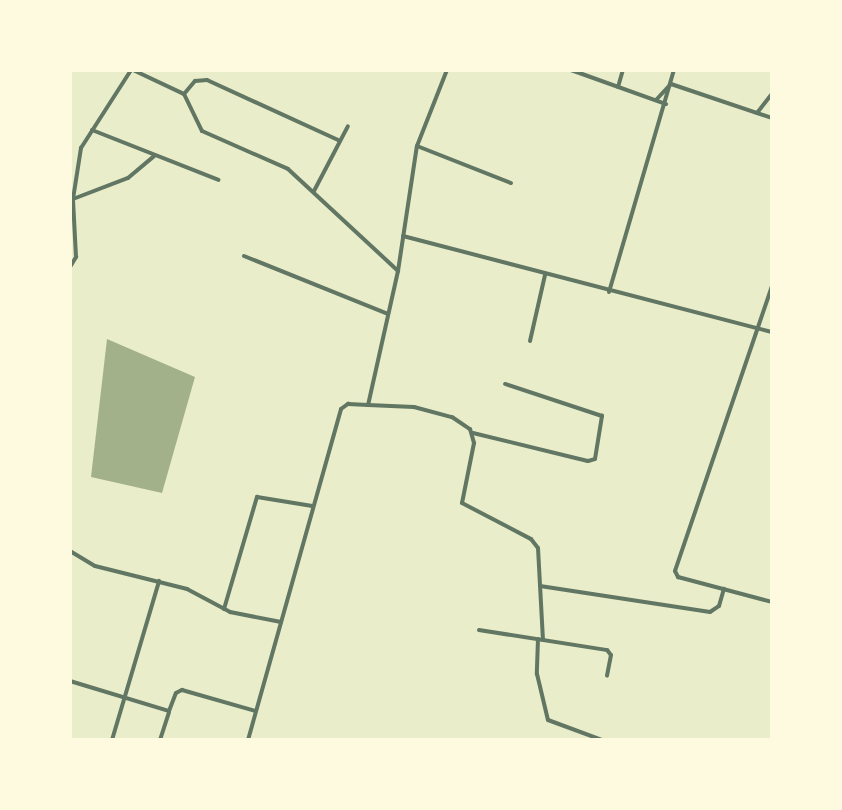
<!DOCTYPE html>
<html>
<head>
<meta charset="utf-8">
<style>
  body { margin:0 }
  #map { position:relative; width:842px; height:810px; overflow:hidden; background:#e9edc9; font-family:"Work Sans",sans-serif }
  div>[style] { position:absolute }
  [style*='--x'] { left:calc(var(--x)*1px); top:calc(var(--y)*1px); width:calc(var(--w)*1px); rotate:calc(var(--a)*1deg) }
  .water>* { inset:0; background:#a3b18a }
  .minor>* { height:4px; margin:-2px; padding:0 2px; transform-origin:2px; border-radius:2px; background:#617663 }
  span { translate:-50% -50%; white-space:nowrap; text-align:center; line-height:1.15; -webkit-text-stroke:7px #fefae0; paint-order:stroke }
  .frame { position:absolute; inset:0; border:72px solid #fefae0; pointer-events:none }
</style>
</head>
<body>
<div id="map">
  <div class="water">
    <i style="clip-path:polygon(107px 339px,195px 377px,162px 493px,91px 477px)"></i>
  </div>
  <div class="minor">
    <i style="--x:133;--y:70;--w:56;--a:25.2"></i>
    <i style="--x:184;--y:94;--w:41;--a:64.1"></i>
    <i style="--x:202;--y:131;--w:94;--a:23.8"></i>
    <i style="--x:288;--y:169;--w:150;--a:42.8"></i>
    <i style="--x:398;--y:271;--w:137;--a:102.6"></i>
    <i style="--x:368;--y:405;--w:46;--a:2.5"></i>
    <i style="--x:414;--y:407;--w:39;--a:15"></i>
    <i style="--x:452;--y:417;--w:22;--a:34"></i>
    <i style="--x:470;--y:429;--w:15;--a:74"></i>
    <i style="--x:474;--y:443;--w:61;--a:101.3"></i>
    <i style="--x:462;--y:503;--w:78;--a:27.6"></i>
    <i style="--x:531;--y:539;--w:11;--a:52"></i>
    <i style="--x:538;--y:548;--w:92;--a:86.9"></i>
    <i style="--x:571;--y:70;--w:101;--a:19.7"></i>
    <i style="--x:618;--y:87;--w:18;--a:-74"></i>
    <i style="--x:184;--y:94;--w:17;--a:-50"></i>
    <i style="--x:195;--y:81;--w:12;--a:-5"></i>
    <i style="--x:207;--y:80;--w:146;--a:24.6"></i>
    <i style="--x:656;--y:100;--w:22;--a:-47"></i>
    <i style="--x:671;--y:84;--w:107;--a:18.6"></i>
    <i style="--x:757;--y:113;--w:24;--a:-52"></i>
    <i style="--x:92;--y:130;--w:136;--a:21.5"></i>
    <i style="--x:417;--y:146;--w:101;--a:21.5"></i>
    <i style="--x:314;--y:191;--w:73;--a:-62.4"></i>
    <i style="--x:73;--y:199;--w:59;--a:-20.9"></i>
    <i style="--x:128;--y:178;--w:34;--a:-40"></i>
    <i style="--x:403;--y:236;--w:381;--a:14.6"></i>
    <i style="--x:244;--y:256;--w:155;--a:21.9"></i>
    <i style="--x:70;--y:267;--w:12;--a:-59"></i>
    <i style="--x:76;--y:257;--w:58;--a:-93"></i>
    <i style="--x:73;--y:199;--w:52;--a:-81.1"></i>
    <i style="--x:81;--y:148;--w:93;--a:-57.3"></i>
    <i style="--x:398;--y:271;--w:126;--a:-81.4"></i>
    <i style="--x:417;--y:146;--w:82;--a:-68.5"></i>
    <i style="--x:772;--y:286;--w:301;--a:108.8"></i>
    <i style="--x:675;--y:571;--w:7;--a:63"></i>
    <i style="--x:678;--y:577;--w:97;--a:14.9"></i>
    <i style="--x:609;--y:292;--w:231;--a:-73.7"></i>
    <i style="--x:530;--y:341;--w:68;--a:-77.2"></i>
    <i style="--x:473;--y:433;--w:118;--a:13.7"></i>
    <i style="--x:588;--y:461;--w:7;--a:-16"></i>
    <i style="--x:595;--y:459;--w:44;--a:-80.8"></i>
    <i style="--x:602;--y:416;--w:102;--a:-161.7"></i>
    <i style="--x:70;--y:551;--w:29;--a:31"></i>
    <i style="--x:95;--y:566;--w:95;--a:14"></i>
    <i style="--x:187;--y:589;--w:49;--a:28.1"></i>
    <i style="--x:230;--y:612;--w:52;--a:11.1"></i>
    <i style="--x:540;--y:586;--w:172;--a:8.7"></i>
    <i style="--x:710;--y:612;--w:11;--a:-34"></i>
    <i style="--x:719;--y:606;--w:18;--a:-74"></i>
    <i style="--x:224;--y:609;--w:117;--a:-73.6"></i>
    <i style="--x:257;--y:497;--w:56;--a:9.3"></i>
    <i style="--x:479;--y:630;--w:130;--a:8.9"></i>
    <i style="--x:607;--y:650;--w:6;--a:51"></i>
    <i style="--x:611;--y:655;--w:21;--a:101"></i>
    <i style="--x:538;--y:639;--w:35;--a:92"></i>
    <i style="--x:537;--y:674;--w:47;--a:76.6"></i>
    <i style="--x:548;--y:720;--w:58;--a:20.3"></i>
    <i style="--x:70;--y:681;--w:103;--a:16.9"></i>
    <i style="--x:169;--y:711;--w:19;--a:-69"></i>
    <i style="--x:176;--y:693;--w:7;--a:-27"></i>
    <i style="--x:182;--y:690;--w:76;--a:16"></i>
    <i style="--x:112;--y:740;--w:166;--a:-73.5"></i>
    <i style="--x:160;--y:740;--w:29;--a:-72"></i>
    <i style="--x:248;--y:740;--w:344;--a:-74.3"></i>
    <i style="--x:341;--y:409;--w:9;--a:-36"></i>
    <i style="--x:348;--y:404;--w:20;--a:3"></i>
  </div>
  <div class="frame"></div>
</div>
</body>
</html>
